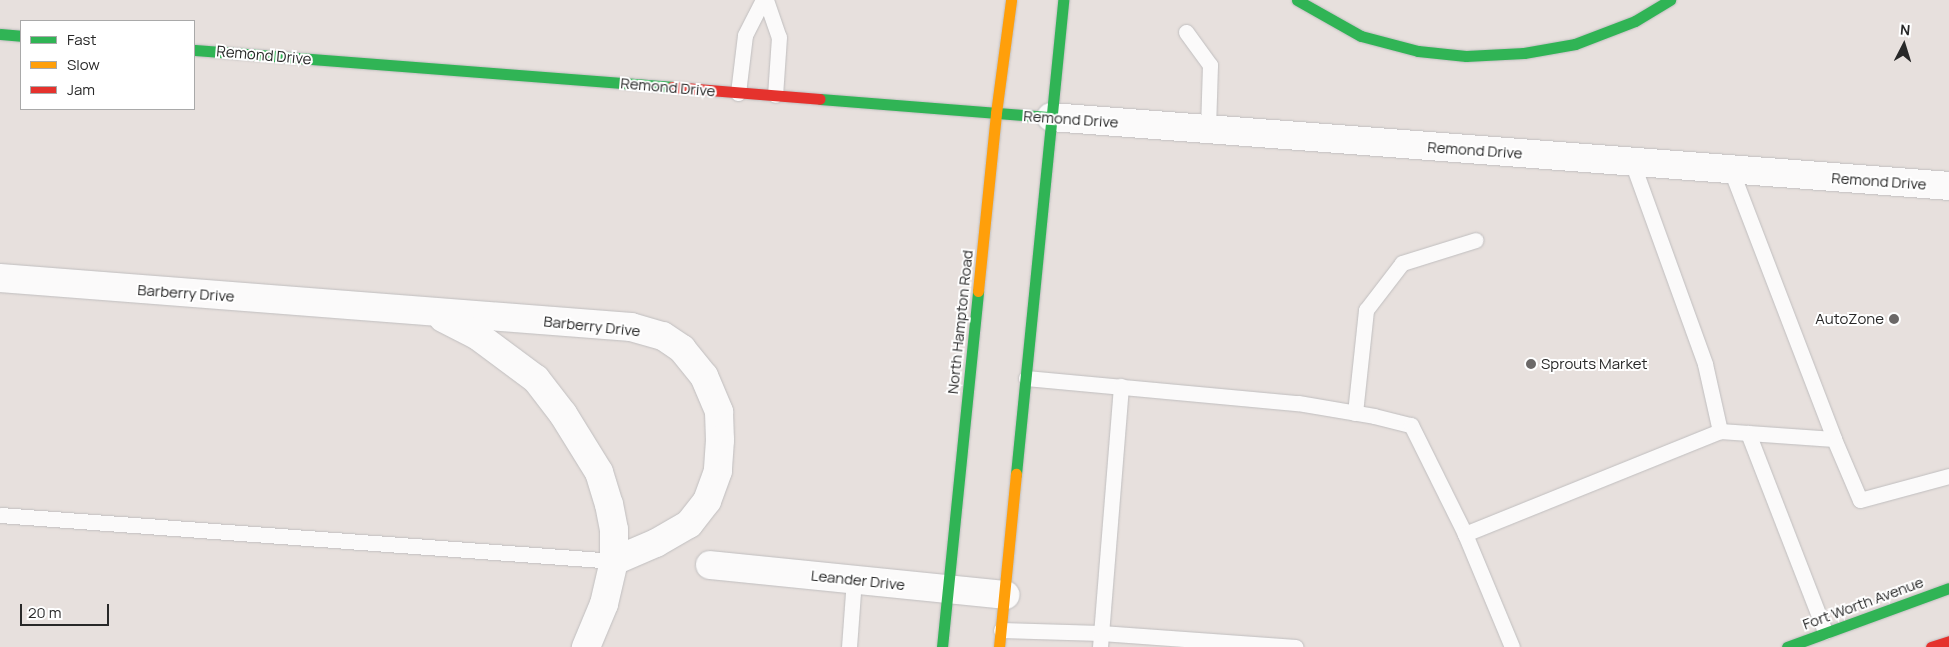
<!DOCTYPE html>
<html>
<head>
<meta charset="utf-8">
<style>
  body { margin:0 }
  #map { position:relative; width:1949px; height:647px; overflow:hidden; background:#e7e0dd; font-family:Manrope,sans-serif }
  div>[style] { position:absolute }
  [style*='--x'] { left:calc(var(--x)*1px); top:calc(var(--y)*1px); width:calc(var(--w)*1px); rotate:calc(var(--a)*1deg) }
  .roads { filter:drop-shadow(0 0 1px #c0bebf) drop-shadow(0 0 1px #c0bebf) }
  .lane>* { height:15px; margin:-7.5px; padding:0 7.5px; transform-origin:7.5px; border-radius:7.5px; background:#fbfafa }
  .street>* { height:28px; margin:-14px; padding:0 14px; transform-origin:14px; border-radius:14px; background:#fbfafa }
  .fast>* { height:11px; margin:-5.5px; padding:0 5.5px; transform-origin:5.5px; border-radius:5.5px; background:#30b455 }
  .slow>* { height:11px; margin:-5.5px; padding:0 5.5px; transform-origin:5.5px; border-radius:5.5px; background:#ff9f0a }
  .jam>* { height:11px; margin:-5.5px; padding:0 5.5px; transform-origin:5.5px; border-radius:5.5px; background:#e5322d }
  .dots>* { width:14px; height:14px; translate:-50% -50%; box-sizing:border-box; border:2px solid #fff; border-radius:50% }
  span { translate:-50% -50%; white-space:nowrap; text-align:center; line-height:1.15; -webkit-text-stroke:4px #fff; paint-order:stroke }
  .street-label { font-size:15px; color:#282828 }
  .poi-label { font-size:15px; color:#282828 }
  .right { translate:-100% -50%; text-align:right }
  .left { translate:0 -50%; text-align:left }
  .legend { position:absolute; left:20px; top:20px; width:175px; height:90px; box-sizing:border-box; background:#fff; border:1px solid #a9a9a9; margin:0; padding:6px 9px; list-style:none; font-size:15px; color:#282828 }
  .legend li { display:flex; align-items:center; gap:10px; height:25px }
  .legend b { width:25px; border:1px solid #a9a9a9 }
  .north { position:absolute; left:1879px; top:20px; width:50px; height:50px; -webkit-text-stroke:4px #fff; paint-order:stroke; rotate:5deg; font-size:14px; font-weight:700; line-height:20px; text-align:center; color:#282828 }
  .north::after { content:''; display:block; margin:auto; width:18px; height:22px; background:#282828; clip-path:polygon(50% 0,100% 100%,50% 72%,0 100%) }
  .scale { position:absolute; left:20px; top:604px; width:89px; height:22px; box-sizing:border-box; border:2px solid #282828; border-top:0; padding-left:6px; font-size:15px; line-height:18px; white-space:nowrap; color:#282828; -webkit-text-stroke:4px #fff; paint-order:stroke }
</style>
</head>
<body>
<div id="map">
  <div class="roads">
    <div class="lane">
      <i style="--x:766;--y:0;--w:39;--a:71"></i>
      <i style="--x:779;--y:37;--w:58;--a:93.9"></i>
      <i style="--x:1186;--y:32;--w:41;--a:54"></i>
      <i style="--x:1210;--y:65;--w:64;--a:91.8"></i>
      <i style="--x:738;--y:93;--w:58;--a:-83.1"></i>
      <i style="--x:745;--y:35;--w:39;--a:-63"></i>
      <i style="--x:1632;--y:162;--w:215;--a:70.1"></i>
      <i style="--x:1705;--y:364;--w:69;--a:77.4"></i>
      <i style="--x:1731;--y:170;--w:288;--a:69"></i>
      <i style="--x:1026;--y:378;--w:273;--a:5.3"></i>
      <i style="--x:1298;--y:403;--w:77;--a:9.7"></i>
      <i style="--x:1374;--y:416;--w:38;--a:14"></i>
      <i style="--x:1411;--y:425;--w:122;--a:63.6"></i>
      <i style="--x:1465;--y:534;--w:122;--a:67.4"></i>
      <i style="--x:1355;--y:413;--w:104;--a:-83.9"></i>
      <i style="--x:1366;--y:310;--w:59;--a:-52.5"></i>
      <i style="--x:1402;--y:263;--w:77;--a:-17.3"></i>
      <i style="--x:1748;--y:433;--w:213;--a:68.8"></i>
      <i style="--x:0;--y:515;--w:616;--a:4.28"></i>
      <i style="--x:1465;--y:534;--w:275;--a:-22"></i>
      <i style="--x:1720;--y:431;--w:114;--a:4"></i>
      <i style="--x:1834;--y:439;--w:66;--a:66.9"></i>
      <i style="--x:1860;--y:500;--w:92;--a:-15.1"></i>
      <i style="--x:1001;--y:630;--w:100;--a:1.7"></i>
      <i style="--x:1101;--y:633;--w:195;--a:4.1"></i>
      <i style="--x:849;--y:647;--w:68;--a:-85.8"></i>
      <i style="--x:1100;--y:647;--w:262;--a:-85.4"></i>
    </div>
    <div class="street">
      <i style="--x:1051;--y:117;--w:901;--a:4.39"></i>
      <i style="--x:0;--y:278;--w:633;--a:4.44"></i>
      <i style="--x:631;--y:327;--w:33;--a:16"></i>
      <i style="--x:663;--y:336;--w:23;--a:34"></i>
      <i style="--x:682;--y:349;--w:35;--a:51"></i>
      <i style="--x:704;--y:376;--w:39;--a:67"></i>
      <i style="--x:719;--y:412;--w:28;--a:88"></i>
      <i style="--x:720;--y:440;--w:31;--a:94"></i>
      <i style="--x:718;--y:471;--w:32;--a:110"></i>
      <i style="--x:707;--y:501;--w:29;--a:128"></i>
      <i style="--x:689;--y:524;--w:38;--a:150"></i>
      <i style="--x:656;--y:543;--w:46;--a:156.8"></i>
      <i style="--x:443;--y:318;--w:39;--a:27"></i>
      <i style="--x:478;--y:336;--w:72;--a:36.6"></i>
      <i style="--x:536;--y:379;--w:44;--a:52.4"></i>
      <i style="--x:563;--y:414;--w:68;--a:58.2"></i>
      <i style="--x:599;--y:472;--w:34;--a:73"></i>
      <i style="--x:609;--y:504;--w:26;--a:79"></i>
      <i style="--x:614;--y:530;--w:31;--a:90"></i>
      <i style="--x:614;--y:561;--w:44;--a:103.1"></i>
      <i style="--x:604;--y:604;--w:47;--a:112.7"></i>
      <i style="--x:710;--y:565;--w:297;--a:5.8"></i>
    </div>
    <div class="fast">
      <i style="--x:1297;--y:0;--w:73;--a:29.4"></i>
      <i style="--x:1361;--y:36;--w:59;--a:14.7"></i>
      <i style="--x:1418;--y:51;--w:48;--a:5.9"></i>
      <i style="--x:1466;--y:56;--w:58;--a:-3"></i>
      <i style="--x:1524;--y:53;--w:52;--a:-10"></i>
      <i style="--x:1575;--y:44;--w:64;--a:-21"></i>
      <i style="--x:1635;--y:21;--w:41;--a:-31"></i>
      <i style="--x:0;--y:34;--w:21;--a:5"></i>
      <i style="--x:194;--y:50;--w:479;--a:4.4"></i>
      <i style="--x:820;--y:99;--w:232;--a:4.5"></i>
      <i style="--x:1016;--y:474;--w:476;--a:-84.3"></i>
      <i style="--x:942;--y:647;--w:358;--a:-84.2"></i>
      <i style="--x:1787;--y:647;--w:172;--a:-20"></i>
    </div>
    <div class="slow">
      <i style="--x:978;--y:291;--w:179;--a:-84.2"></i>
      <i style="--x:996;--y:113;--w:114;--a:-82.4"></i>
      <i style="--x:999;--y:647;--w:174;--a:-84.4"></i>
    </div>
    <div class="jam">
      <i style="--x:672;--y:87;--w:148;--a:4.6"></i>
      <i style="--x:1931;--y:647;--w:19;--a:-18"></i>
    </div>
  </div>
  <div class="dots">
    <i style="left:1894px;top:319px;background:#6b6867"></i>
    <i style="left:1531px;top:364px;background:#6b6867"></i>
  </div>
  <div class="street-label">
    <span style="left:264px;top:55px;rotate:5deg">Remond Drive</span>
    <span style="left:668px;top:87px;rotate:5deg">Remond Drive</span>
    <span style="left:1071px;top:119px;rotate:4deg">Remond Drive</span>
    <span style="left:1475px;top:150px;rotate:4deg">Remond Drive</span>
    <span style="left:1879px;top:181px;rotate:4deg">Remond Drive</span>
    <span style="left:186px;top:293px;rotate:4deg">Barberry Drive</span>
    <span style="left:960px;top:322px;rotate:-84deg">North Hampton Road</span>
    <span style="left:592px;top:326px;rotate:6deg">Barberry Drive</span>
    <span style="left:858px;top:580px;rotate:6deg">Leander Drive</span>
    <span style="left:1863px;top:603px;rotate:-20deg">Fort Worth Avenue</span>
  </div>
  <div class="poi-label">
    <span class="right" style="left:1884px;top:319px">AutoZone</span>
    <span class="left" style="left:1541px;top:364px">Sprouts Market</span>
  </div>
  <ul class="legend">
  <li><b style="height:6px;background:#30b455"></b>Fast</li>
  <li><b style="height:6px;background:#ff9f0a"></b>Slow</li>
  <li><b style="height:6px;background:#e5322d"></b>Jam</li>
  </ul>
  <div class="north">N</div>
  <div class="scale">20 m</div>
</div>
</body>
</html>
